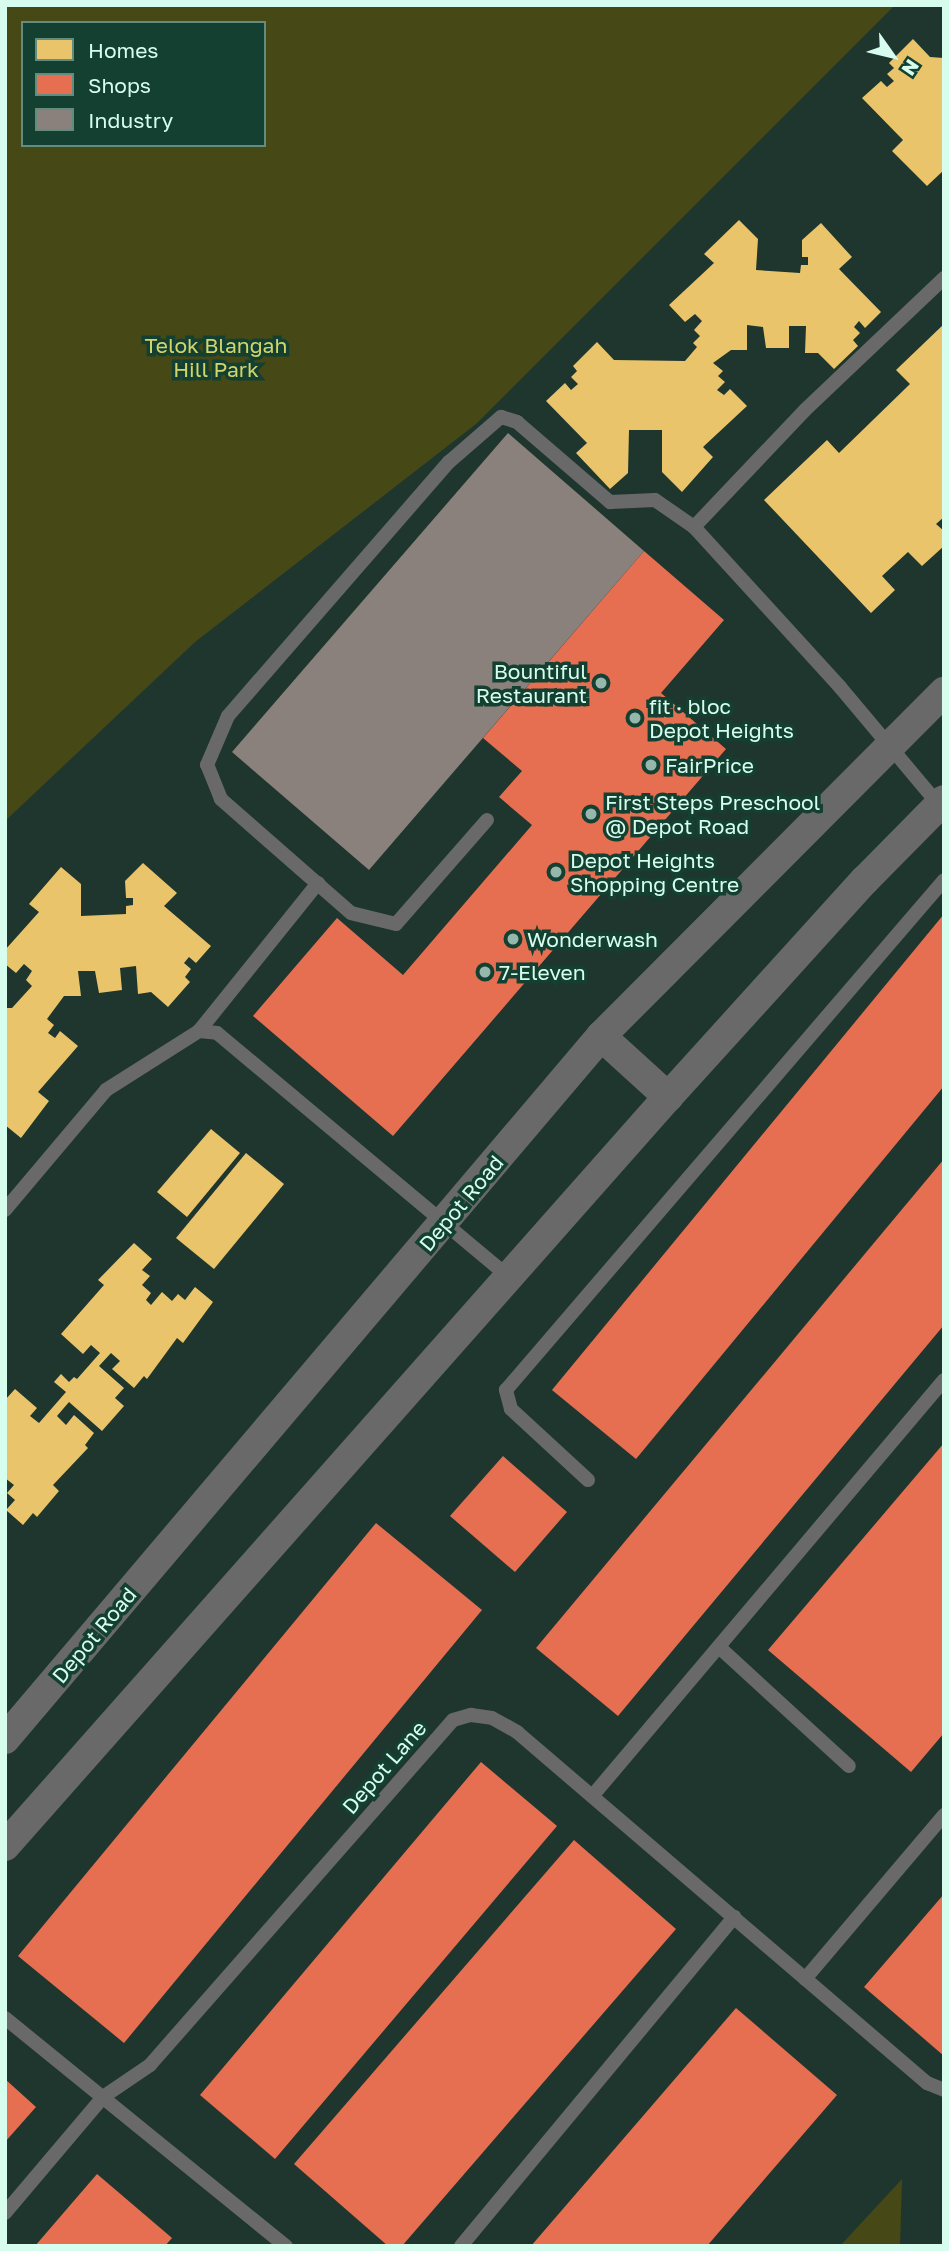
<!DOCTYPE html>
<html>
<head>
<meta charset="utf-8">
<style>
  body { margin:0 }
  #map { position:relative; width:949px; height:2251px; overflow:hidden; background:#1e362e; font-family:"Golos Text",sans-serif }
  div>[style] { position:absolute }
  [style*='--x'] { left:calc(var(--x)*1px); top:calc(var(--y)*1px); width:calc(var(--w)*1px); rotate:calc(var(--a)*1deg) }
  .green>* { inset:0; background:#464916 }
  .homes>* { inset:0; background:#e9c46a }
  .shops>* { inset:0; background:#e76f51 }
  .industry>* { inset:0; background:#8a817c }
  .service>* { height:14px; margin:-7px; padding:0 7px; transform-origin:7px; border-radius:7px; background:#6a696a }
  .minor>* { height:30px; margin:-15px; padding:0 15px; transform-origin:15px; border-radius:15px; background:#6a696a }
  .dots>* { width:19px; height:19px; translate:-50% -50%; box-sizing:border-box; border:4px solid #144032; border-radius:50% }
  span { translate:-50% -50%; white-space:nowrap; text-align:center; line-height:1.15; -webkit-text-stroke:7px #144032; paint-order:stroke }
  .park-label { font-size:21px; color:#d3d56b }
  .poi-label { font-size:21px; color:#d6fdee }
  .right { translate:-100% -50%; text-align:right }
  .left { translate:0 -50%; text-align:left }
  .street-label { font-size:21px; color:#d6fdee }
  .frame { position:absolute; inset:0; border:7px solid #d6fdee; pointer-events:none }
  .legend { position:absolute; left:21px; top:21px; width:245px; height:126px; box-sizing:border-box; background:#144032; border:2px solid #628c7d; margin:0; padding:9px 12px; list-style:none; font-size:21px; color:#d6fdee }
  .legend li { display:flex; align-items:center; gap:14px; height:35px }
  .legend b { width:35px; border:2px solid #628c7d }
  .north { position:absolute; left:858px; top:21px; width:70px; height:70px; -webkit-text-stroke:5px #144032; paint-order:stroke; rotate:124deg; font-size:19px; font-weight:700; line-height:28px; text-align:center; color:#d6fdee }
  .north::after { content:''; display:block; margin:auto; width:24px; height:32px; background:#d6fdee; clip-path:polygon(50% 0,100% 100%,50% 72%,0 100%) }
</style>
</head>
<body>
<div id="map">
  <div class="green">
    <i style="clip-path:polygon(evenodd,5px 5px,895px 5px,476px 424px,195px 642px,5px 821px,5px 5px,23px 23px,264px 23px,264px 145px,23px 145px,23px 23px)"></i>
    <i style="clip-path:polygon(902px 2179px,900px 2246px,840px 2246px)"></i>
  </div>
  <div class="homes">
    <i style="clip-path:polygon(913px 39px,930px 57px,944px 58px,944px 170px,927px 186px,892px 151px,903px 140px,862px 98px,881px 81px,887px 87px,894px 81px,887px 74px,894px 68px,889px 63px)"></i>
    <i style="clip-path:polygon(739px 220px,758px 239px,756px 270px,800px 273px,801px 265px,808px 265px,808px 257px,802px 257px,802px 240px,821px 223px,852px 257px,839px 269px,881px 312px,865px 328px,859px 321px,854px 327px,860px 333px,853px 340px,858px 346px,834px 369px,818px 353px,805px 353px,806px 326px,789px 326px,789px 348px,766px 348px,763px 327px,747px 325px,747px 350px,731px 350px,713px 363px,723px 371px,718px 376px,725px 382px,717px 390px,724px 395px,730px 389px,747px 406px,703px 447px,713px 457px,682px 492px,662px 472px,662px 430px,629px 430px,628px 473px,610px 489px,576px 453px,587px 443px,546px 401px,565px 383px,571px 390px,578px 384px,571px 377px,577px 371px,573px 366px,597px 342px,614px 360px,685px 361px,697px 347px,693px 343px,700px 336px,694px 330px,702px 321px,695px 314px,685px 322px,669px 305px,714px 263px,704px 254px)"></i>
    <i style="clip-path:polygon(944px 324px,944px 517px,936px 524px,944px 531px,944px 546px,922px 566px,908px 552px,882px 576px,895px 590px,871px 613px,764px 500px,827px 440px,839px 453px,910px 384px,896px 370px)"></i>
    <i style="clip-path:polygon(143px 863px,177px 893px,164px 906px,211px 946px,196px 963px,189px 957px,184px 963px,191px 969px,185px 977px,190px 982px,168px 1007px,151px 992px,138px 994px,136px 966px,120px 968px,122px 990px,99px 993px,95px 971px,78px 971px,81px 996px,64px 996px,47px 1019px,54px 1025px,48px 1033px,55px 1038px,60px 1031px,78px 1046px,38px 1092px,49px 1101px,21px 1138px,5px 1125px,5px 1008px,12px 1008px,32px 986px,26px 980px,32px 971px,24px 964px,16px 973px,5px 964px,5px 950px,39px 912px,29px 904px,61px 867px,81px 884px,81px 916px,126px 914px,126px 906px,133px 905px,133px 898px,126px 898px,125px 881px)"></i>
    <i style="clip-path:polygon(211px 1129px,240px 1153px,187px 1217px,157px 1192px)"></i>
    <i style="clip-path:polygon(246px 1153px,284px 1184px,214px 1269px,176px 1238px)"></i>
    <i style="clip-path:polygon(134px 1243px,152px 1259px,142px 1270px,150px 1276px,142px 1285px,151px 1293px,146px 1300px,151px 1305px,162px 1292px,172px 1301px,178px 1294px,185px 1300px,195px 1287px,213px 1302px,183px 1343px,177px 1338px,147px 1379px,144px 1376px,134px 1388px,112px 1369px,120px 1361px,111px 1353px,99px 1366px,124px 1388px,115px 1398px,124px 1406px,102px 1431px,69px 1402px,57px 1416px,66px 1425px,74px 1415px,94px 1433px,85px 1445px,88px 1448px,53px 1485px,59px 1491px,37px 1517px,33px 1513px,23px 1525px,6px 1510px,15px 1500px,7px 1493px,14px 1485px,5px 1478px,5px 1400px,15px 1389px,37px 1408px,30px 1416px,39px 1423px,66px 1392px,54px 1382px,61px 1374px,69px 1382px,74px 1377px,77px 1379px,100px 1353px,91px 1345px,83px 1354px,61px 1334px,104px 1285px,98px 1280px)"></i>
  </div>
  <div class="shops">
    <i style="clip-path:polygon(644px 551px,724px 620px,661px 693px,726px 749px,393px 1136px,253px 1016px,337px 918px,403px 975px,532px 825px,499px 797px,522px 771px,483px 738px)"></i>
    <i style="clip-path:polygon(944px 914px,944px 1086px,636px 1459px,552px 1390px)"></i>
    <i style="clip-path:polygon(944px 1159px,944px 1325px,618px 1716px,536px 1648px)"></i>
    <i style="clip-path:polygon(944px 1443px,944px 1733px,911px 1772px,768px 1650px)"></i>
    <i style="clip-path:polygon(503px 1456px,567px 1512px,515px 1572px,450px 1516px)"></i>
    <i style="clip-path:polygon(376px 1523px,482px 1610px,124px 2043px,18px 1956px)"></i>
    <i style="clip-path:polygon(481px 1762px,557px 1826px,275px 2159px,200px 2095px)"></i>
    <i style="clip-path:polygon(574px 1840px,676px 1929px,402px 2246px,388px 2246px,294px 2164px)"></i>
    <i style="clip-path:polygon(944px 1894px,944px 2056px,864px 1987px)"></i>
    <i style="clip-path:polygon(736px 2008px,837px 2095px,707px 2246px,531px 2246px)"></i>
    <i style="clip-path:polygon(5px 2079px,36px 2107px,5px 2142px)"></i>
    <i style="clip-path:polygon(97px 2174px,172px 2238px,165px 2246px,35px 2246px)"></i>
  </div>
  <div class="industry">
    <i style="clip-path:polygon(508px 433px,644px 551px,369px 870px,232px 752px)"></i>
  </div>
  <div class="service">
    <i style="--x:694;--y:527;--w:161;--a:-46.5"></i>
    <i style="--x:805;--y:410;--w:192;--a:-43.5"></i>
    <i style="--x:487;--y:820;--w:138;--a:131.2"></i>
    <i style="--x:396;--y:924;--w:46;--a:-166.3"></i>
    <i style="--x:351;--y:913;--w:173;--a:-138.8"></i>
    <i style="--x:221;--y:799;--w:37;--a:-112"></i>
    <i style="--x:207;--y:765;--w:53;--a:-66.8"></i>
    <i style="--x:228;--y:716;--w:337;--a:-49"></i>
    <i style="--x:449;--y:462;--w:69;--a:-40.9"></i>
    <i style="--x:501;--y:417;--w:17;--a:17"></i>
    <i style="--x:517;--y:422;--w:123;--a:40.7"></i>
    <i style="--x:610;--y:502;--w:45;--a:-2.5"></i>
    <i style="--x:655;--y:500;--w:47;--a:34.7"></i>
    <i style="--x:694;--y:527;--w:217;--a:47.6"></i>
    <i style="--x:840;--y:687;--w:154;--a:50"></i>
    <i style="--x:199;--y:1031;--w:18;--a:6"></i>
    <i style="--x:217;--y:1033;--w:382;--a:39.9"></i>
    <i style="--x:5;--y:1210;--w:157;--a:-49.9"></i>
    <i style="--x:106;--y:1090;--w:110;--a:-32.4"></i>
    <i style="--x:199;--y:1031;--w:190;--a:-51.2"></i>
    <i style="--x:588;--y:1480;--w:105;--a:-137.3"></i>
    <i style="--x:511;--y:1409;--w:20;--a:-105"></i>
    <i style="--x:506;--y:1390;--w:672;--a:-49.34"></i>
    <i style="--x:719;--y:1647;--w:176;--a:42.5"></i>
    <i style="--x:594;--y:1794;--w:542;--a:-49.79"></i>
    <i style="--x:805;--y:1979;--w:215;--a:-49.7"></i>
    <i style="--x:5;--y:2018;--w:362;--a:39.1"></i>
    <i style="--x:5;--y:2213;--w:152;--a:-49.8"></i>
    <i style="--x:103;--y:2097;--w:57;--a:-34.2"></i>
    <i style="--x:150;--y:2065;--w:459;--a:-48.7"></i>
    <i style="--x:453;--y:1720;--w:19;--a:-16"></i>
    <i style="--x:471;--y:1715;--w:21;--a:8"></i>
    <i style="--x:492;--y:1718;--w:29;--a:29"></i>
    <i style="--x:517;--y:1732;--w:540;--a:40.57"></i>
    <i style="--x:927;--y:2083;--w:18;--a:22"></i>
    <i style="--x:461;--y:2246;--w:428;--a:-50.3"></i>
  </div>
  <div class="minor">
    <i style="--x:601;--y:1036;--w:91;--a:42.3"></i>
    <i style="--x:5;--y:1739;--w:922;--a:-49.71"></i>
    <i style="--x:601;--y:1036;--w:486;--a:-45.1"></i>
    <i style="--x:5;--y:1846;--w:1000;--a:-48.49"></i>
    <i style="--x:668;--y:1097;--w:293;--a:-47.8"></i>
    <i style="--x:865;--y:880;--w:112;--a:-45.4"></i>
  </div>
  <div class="dots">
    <i style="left:601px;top:683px;background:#96b7ab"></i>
    <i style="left:635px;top:718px;background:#96b7ab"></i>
    <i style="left:651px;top:765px;background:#96b7ab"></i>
    <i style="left:591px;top:814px;background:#96b7ab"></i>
    <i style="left:556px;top:872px;background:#96b7ab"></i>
    <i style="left:513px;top:939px;background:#96b7ab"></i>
    <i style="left:485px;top:972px;background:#96b7ab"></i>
  </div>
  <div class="park-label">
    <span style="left:216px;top:357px">Telok Blangah<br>Hill Park</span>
  </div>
  <div class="poi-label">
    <span class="right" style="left:587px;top:683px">Bountiful<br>Restaurant</span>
    <span class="left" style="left:649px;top:718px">fit · bloc<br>Depot Heights</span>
    <span class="left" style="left:665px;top:765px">FairPrice</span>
    <span class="left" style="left:605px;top:814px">First Steps Preschool<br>@ Depot Road</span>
    <span class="left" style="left:570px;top:872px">Depot Heights<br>Shopping Centre</span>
    <span class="left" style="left:527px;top:939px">Wonderwash</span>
    <span class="left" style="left:499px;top:972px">7-Eleven</span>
  </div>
  <div class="street-label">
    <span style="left:461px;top:1203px;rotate:-50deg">Depot Road</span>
    <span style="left:94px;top:1635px;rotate:-50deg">Depot Road</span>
    <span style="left:384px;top:1767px;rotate:-49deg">Depot Lane</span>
  </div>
  <div class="frame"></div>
  <ul class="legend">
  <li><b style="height:19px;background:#e9c46a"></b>Homes</li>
  <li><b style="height:19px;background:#e76f51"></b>Shops</li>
  <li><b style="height:19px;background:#8a817c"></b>Industry</li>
  </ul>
  <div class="north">N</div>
</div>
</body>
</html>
